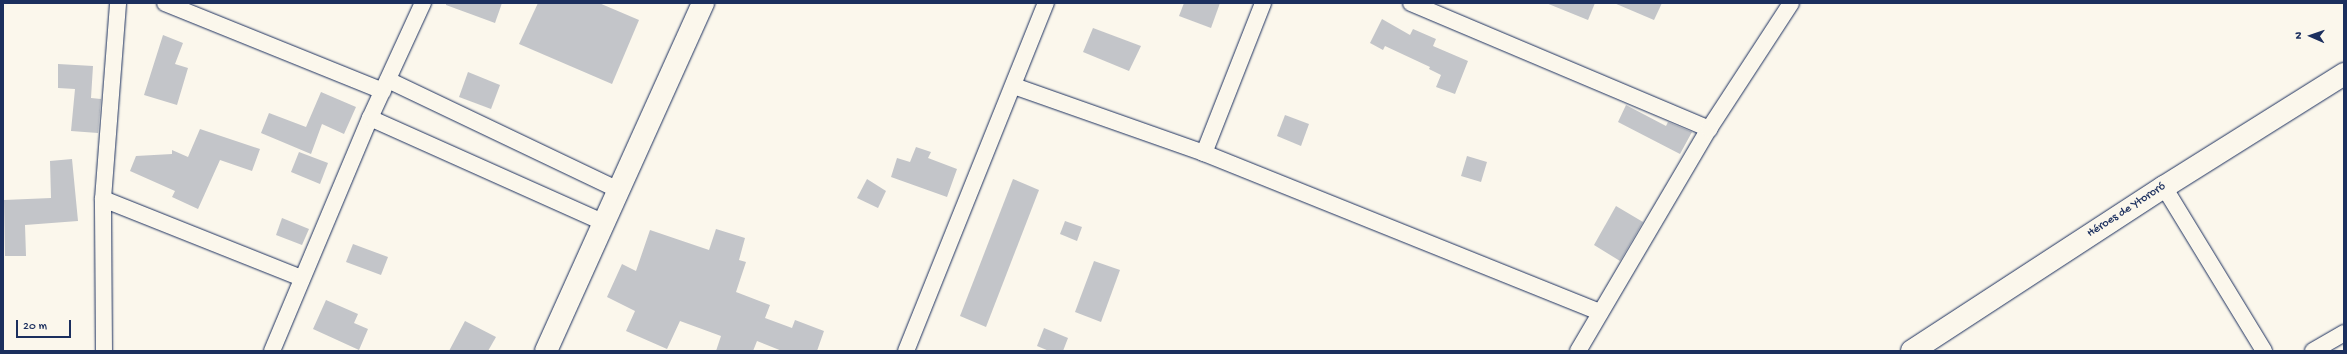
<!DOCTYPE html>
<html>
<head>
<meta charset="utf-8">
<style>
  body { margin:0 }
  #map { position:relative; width:2347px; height:354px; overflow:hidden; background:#fbf7ec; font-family:"Gochi Hand",sans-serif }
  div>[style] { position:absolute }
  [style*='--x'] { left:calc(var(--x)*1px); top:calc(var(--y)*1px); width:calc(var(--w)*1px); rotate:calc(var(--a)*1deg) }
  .building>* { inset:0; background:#c3c5c9 }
  .roads { filter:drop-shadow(0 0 1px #1b2f5e) drop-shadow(0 0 1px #1b2f5e) }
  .street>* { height:16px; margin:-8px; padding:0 8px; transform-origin:8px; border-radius:8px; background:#fbf7ec }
  .secondary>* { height:22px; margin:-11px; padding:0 11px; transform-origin:11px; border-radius:11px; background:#fbf7ec }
  .highway>* { height:22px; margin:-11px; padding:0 11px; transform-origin:11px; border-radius:11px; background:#fbf7ec }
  span { translate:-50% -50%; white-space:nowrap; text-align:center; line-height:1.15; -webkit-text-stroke:4px #fbf7ec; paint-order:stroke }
  .street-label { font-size:12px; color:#1b2f5e }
  .frame { position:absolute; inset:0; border:4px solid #1b2f5e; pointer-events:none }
  .north { position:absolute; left:2291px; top:16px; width:40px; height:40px; -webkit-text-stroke:3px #fbf7ec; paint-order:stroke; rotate:272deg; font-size:11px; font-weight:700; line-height:16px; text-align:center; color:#1b2f5e }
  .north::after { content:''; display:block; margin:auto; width:14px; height:18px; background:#1b2f5e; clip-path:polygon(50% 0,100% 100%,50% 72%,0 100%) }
  .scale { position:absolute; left:16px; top:320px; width:55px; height:18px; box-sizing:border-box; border:2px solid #1b2f5e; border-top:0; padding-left:5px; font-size:12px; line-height:14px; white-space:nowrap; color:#1b2f5e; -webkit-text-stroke:3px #fbf7ec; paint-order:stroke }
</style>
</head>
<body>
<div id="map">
  <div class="building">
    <i style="clip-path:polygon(446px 3px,502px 3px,495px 23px,446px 5px)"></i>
    <i style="clip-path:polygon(538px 3px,599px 3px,639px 20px,612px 84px,519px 44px)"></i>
    <i style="clip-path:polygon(1184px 3px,1220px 3px,1211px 28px,1179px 16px)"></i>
    <i style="clip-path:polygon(1546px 3px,1595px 3px,1588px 20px)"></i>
    <i style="clip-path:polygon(1614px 3px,1662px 3px,1654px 20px)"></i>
    <i style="clip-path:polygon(1382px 19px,1410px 35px,1413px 29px,1436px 39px,1433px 46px,1468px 61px,1455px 94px,1436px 87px,1441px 75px,1429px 69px,1430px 67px,1385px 46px,1383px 50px,1370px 43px)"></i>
    <i style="clip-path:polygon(1093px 28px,1141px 46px,1129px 71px,1083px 52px)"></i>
    <i style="clip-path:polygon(163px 35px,183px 43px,175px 64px,188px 68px,177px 105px,144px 95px)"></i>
    <i style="clip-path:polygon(58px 64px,93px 66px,91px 98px,101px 99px,98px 133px,71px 131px,75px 89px,58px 88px)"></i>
    <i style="clip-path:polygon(468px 72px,500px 85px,491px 109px,459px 97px)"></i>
    <i style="clip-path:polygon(321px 92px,356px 107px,344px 134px,322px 124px,311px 154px,261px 133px,269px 113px,306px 127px)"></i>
    <i style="clip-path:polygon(1626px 105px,1666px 126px,1668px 122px,1692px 132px,1680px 154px,1618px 122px)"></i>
    <i style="clip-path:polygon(1285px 115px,1309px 124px,1301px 146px,1277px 136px)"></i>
    <i style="clip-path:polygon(200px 129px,260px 149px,252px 171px,220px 160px,198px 209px,172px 197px,175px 191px,130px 171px,136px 156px,172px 154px,172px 150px,188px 157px)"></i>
    <i style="clip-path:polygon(916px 147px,931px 152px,928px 158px,957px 169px,947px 197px,891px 177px,897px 158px,910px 162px)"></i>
    <i style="clip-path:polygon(299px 152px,328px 163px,320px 184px,291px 172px)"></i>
    <i style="clip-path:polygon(1467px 156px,1487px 162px,1481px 182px,1461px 176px)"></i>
    <i style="clip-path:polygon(72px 159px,78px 221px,25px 225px,26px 256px,5px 256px,4px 200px,51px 198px,50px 161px)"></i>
    <i style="clip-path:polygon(867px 179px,886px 191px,878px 208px,857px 198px)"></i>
    <i style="clip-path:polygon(1013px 179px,1039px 190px,986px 327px,960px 316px)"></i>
    <i style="clip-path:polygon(1616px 206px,1643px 222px,1620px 261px,1594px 245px)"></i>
    <i style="clip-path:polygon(282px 218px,309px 229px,302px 245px,276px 235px)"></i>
    <i style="clip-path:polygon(1065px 221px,1082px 227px,1077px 241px,1060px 234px)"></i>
    <i style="clip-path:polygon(716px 229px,745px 238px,739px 260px,746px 262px,736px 292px,770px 305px,765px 318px,792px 328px,795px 320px,824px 331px,817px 351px,782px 351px,757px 341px,753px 351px,716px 351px,721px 336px,680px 321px,667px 349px,626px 331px,635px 311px,607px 297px,622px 264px,636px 271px,650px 230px,709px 250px)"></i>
    <i style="clip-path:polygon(353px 244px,388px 257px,381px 275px,346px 262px)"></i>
    <i style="clip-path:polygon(1094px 261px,1120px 270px,1101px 322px,1075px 312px)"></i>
    <i style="clip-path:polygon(326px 300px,358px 314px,354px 323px,368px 329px,359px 350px,313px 329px)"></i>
    <i style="clip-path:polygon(465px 321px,496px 337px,488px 351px,449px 351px)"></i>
    <i style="clip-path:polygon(1044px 328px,1068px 338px,1063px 351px,1049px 351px,1037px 346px)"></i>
  </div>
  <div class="roads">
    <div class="street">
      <i style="--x:165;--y:3;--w:235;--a:22"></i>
      <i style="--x:1411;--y:3;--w:324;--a:22.9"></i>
      <i style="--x:388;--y:80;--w:256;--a:25.5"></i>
      <i style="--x:1014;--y:86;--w:201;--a:19.4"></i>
      <i style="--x:1204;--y:153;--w:427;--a:21.9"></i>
      <i style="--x:370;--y:118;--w:255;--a:24.1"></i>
      <i style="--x:1204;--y:153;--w:161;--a:-68.5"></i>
      <i style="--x:2164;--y:187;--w:192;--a:58.6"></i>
      <i style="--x:103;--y:199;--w:214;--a:21.7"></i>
      <i style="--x:104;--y:351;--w:152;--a:-90.4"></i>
      <i style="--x:103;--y:199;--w:197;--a:-85.6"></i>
      <i style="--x:272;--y:351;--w:253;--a:-67.2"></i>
      <i style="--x:370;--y:118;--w:127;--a:-65.3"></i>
      <i style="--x:906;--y:351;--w:375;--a:-68.1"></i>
      <i style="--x:1578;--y:351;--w:258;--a:-59.5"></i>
      <i style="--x:1709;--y:129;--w:150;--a:-56.9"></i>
      <i style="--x:2313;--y:351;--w:36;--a:-30"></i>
    </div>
    <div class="secondary">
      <i style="--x:1912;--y:351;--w:301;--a:-33.1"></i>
      <i style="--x:2164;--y:187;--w:213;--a:-32.1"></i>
    </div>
    <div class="highway">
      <i style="--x:546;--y:351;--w:382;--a:-65.7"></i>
    </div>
  </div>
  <div class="street-label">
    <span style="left:2127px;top:211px;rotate:-33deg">Héroes de Ytororó</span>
  </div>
  <div class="frame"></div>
  <div class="north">N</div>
  <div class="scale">20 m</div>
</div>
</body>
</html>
